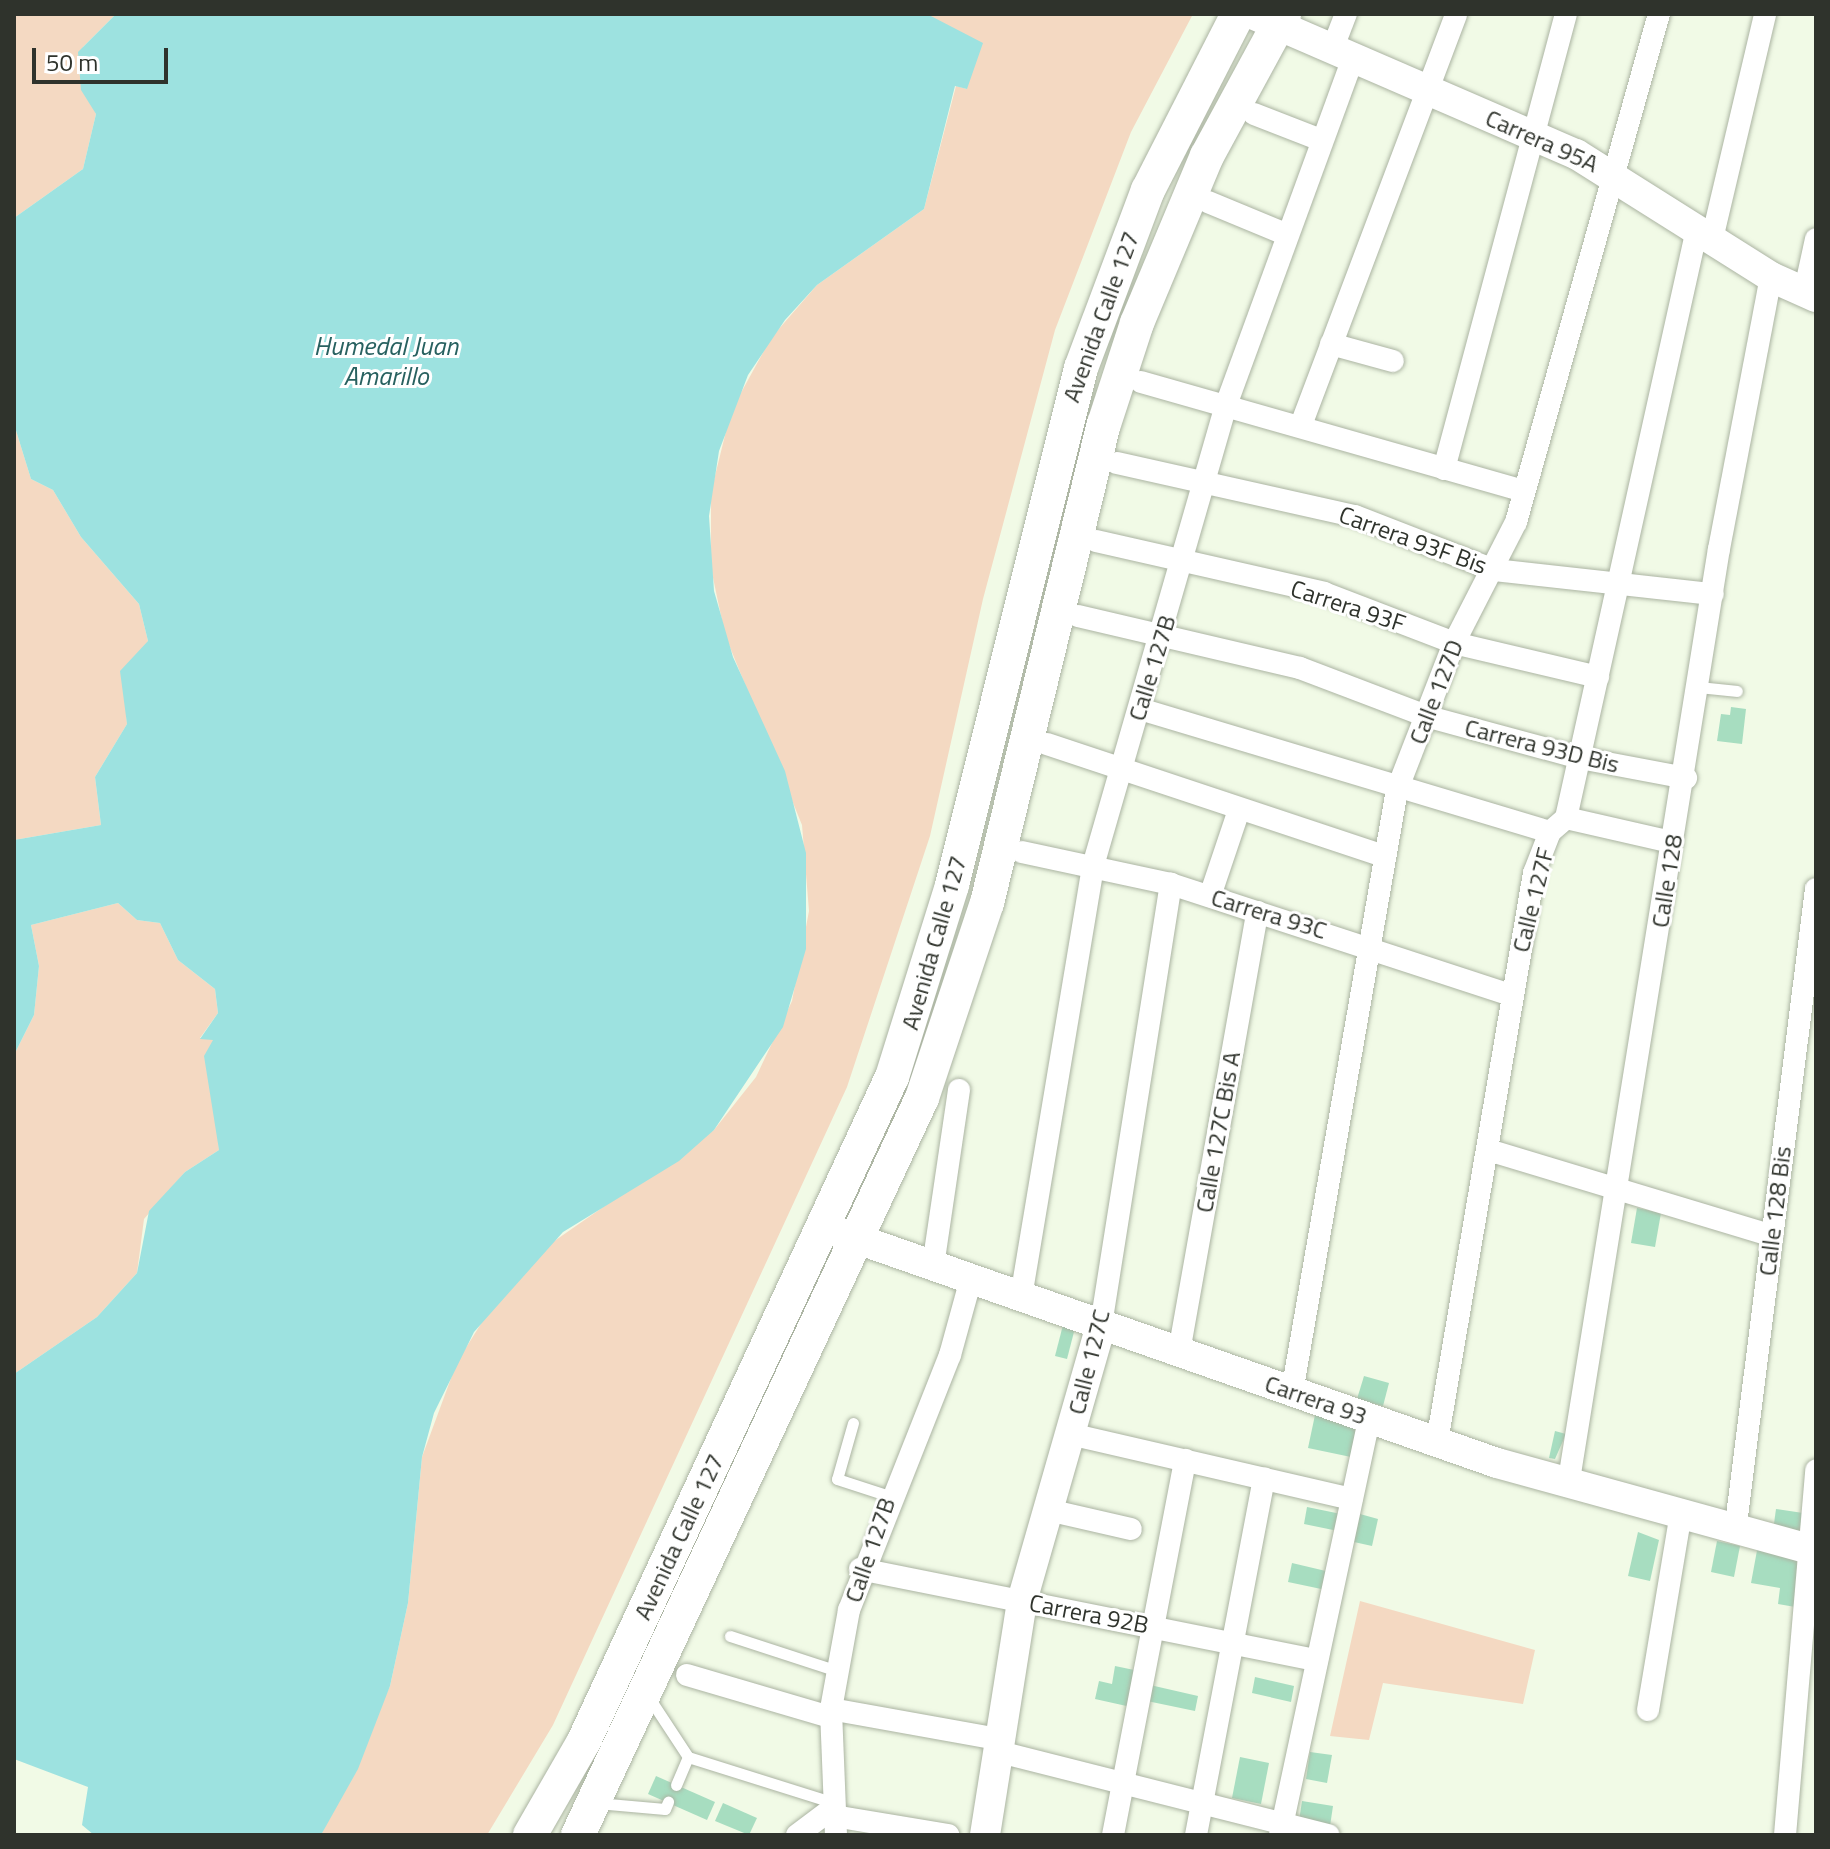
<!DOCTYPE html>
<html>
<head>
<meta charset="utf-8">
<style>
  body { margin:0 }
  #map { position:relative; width:1830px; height:1849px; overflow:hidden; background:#f1fae6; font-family:"Titillium Web",sans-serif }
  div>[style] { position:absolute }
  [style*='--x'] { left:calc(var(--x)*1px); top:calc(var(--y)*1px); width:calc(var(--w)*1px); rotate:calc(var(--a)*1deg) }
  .green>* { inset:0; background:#f4d9c2 }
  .water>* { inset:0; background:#9de2e0 }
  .building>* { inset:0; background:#a7ddc0 }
  .roads { filter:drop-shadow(0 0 2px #abb4a2) drop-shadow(0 0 2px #abb4a2) }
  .lane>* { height:11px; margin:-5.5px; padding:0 5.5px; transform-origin:5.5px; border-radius:5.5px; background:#fff }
  .street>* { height:22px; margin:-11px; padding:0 11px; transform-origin:11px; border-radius:11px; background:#fff }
  .secondary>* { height:30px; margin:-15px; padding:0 15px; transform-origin:15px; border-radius:15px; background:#fff }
  .primary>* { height:34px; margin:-17px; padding:0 17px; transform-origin:17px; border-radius:17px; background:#fff }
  span { translate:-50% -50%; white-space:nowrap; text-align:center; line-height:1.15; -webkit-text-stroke:6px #fff; paint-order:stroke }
  .street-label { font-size:24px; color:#2f332c }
  .water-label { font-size:26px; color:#286160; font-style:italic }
  .frame { position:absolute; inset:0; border:16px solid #2f332c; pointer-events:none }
  .scale { position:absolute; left:32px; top:48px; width:136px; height:36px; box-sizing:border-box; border:4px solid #2f332c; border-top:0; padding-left:10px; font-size:24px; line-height:28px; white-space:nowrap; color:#2f332c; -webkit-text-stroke:6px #fff; paint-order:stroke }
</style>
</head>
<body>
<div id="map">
  <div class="green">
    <i style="clip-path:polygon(14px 14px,116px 14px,83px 47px,78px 71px,96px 114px,83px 169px,14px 218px)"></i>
    <i style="clip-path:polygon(927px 14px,1193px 14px,1131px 132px,1055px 330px,983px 599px,930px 836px,847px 1087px,553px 1725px,487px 1835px,321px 1835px,390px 1686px,408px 1603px,422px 1457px,457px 1362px,494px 1303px,540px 1251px,714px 1130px,756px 1077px,792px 1001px,809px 911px,802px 825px,725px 635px,711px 568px,711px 492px,731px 411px,771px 338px,817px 285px,924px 209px,956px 86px,967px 89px)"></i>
    <i style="clip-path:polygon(14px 424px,31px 479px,53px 490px,81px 537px,139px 604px,148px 641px,125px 695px,127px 724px,95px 777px,101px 825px,14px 840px)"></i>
    <i style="clip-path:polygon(118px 903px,137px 920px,160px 923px,178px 960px,215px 989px,218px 1013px,200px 1038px,213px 1039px,219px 1150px,185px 1172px,144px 1219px,137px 1273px,97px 1317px,14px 1374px,14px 1055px,34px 1015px,39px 966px,31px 925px)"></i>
    <i style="clip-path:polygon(1360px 1601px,1535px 1650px,1523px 1704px,1383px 1683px,1369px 1740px,1330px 1736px)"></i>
  </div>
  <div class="water">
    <i style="clip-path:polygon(116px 14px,927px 14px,983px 43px,967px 89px,955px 86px,924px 209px,817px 285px,785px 320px,748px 375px,719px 451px,709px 516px,714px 591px,733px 657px,785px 771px,806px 853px,806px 949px,783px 1027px,714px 1130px,679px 1161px,563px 1232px,474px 1332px,434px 1413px,422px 1457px,408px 1603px,390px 1686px,358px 1769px,321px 1835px,94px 1835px,82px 1825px,88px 1787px,14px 1759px,14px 1374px,97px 1317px,137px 1273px,149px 1211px,185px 1172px,219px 1150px,204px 1056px,213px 1040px,200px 1039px,218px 1013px,215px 989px,178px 960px,160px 923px,137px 920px,118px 903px,31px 925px,39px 966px,34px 1015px,14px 1055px,14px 840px,101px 825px,95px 777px,127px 724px,120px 671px,148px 641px,139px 604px,81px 537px,53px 490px,31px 479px,14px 424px,14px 218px,83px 169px,96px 114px,81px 90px,78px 52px)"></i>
  </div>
  <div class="building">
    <i style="clip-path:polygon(1731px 707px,1746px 709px,1742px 744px,1717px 741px,1721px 714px,1730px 715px)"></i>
    <i style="clip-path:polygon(1637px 1208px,1661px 1213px,1655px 1247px,1631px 1243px)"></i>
    <i style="clip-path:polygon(1063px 1325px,1075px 1328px,1067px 1359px,1055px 1356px)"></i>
    <i style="clip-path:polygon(1364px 1376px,1389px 1383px,1383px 1406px,1357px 1399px)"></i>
    <i style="clip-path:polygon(1315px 1415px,1358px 1424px,1351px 1457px,1308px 1448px)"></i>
    <i style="clip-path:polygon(1555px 1431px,1566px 1434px,1555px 1459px,1549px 1458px)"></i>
    <i style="clip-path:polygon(1307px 1507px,1341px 1514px,1338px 1531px,1304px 1524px)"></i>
    <i style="clip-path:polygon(1776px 1509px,1803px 1513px,1799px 1535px,1773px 1531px)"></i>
    <i style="clip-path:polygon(1360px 1514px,1378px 1519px,1372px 1546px,1354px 1542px)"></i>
    <i style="clip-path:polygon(1638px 1532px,1659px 1540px,1650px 1581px,1628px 1576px)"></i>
    <i style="clip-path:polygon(1717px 1541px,1740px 1546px,1734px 1577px,1711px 1572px)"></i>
    <i style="clip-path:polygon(1758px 1545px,1809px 1555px,1801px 1608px,1778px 1604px,1780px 1588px,1751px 1583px)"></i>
    <i style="clip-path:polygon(1292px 1563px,1330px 1572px,1326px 1590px,1288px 1582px)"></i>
    <i style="clip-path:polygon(1115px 1666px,1139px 1671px,1131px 1707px,1095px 1699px,1099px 1681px,1112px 1684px)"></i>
    <i style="clip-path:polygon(1255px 1677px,1294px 1686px,1291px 1702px,1252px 1693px)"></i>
    <i style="clip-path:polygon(1150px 1685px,1198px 1696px,1195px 1711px,1147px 1701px)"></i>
    <i style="clip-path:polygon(1310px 1752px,1332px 1755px,1327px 1783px,1306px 1779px)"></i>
    <i style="clip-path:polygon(1240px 1757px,1269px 1763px,1261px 1804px,1232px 1798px)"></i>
    <i style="clip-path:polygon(656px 1776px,715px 1802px,707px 1820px,648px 1794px)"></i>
    <i style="clip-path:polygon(1302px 1801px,1333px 1806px,1330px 1826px,1299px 1821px)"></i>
    <i style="clip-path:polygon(723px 1803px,757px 1818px,749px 1835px,715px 1821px)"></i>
  </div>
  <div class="roads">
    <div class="lane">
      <i style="--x:1699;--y:687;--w:38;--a:6"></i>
      <i style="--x:853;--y:1423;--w:58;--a:105.9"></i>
      <i style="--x:837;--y:1479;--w:55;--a:18.1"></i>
      <i style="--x:730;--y:1636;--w:114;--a:18"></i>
      <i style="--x:648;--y:1696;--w:73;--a:56.7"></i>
      <i style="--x:688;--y:1757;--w:151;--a:17.4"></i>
      <i style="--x:676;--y:1785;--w:30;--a:-67"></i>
      <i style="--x:597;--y:1803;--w:68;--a:5"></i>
      <i style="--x:665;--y:1809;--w:8;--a:-67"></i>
    </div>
    <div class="street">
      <i style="--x:1332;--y:50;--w:39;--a:-69"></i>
      <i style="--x:1254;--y:114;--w:69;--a:21.3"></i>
      <i style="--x:1208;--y:202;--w:81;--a:22.5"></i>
      <i style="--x:1712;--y:239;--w:231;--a:-76.7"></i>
      <i style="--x:1804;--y:294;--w:56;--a:-77.7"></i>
      <i style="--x:1331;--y:344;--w:64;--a:15.3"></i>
      <i style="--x:1141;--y:382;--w:398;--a:15.9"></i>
      <i style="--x:1301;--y:425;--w:439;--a:-69.3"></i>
      <i style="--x:1117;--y:463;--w:244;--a:12.6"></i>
      <i style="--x:1355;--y:516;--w:149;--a:21.2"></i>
      <i style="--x:1494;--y:570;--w:220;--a:6.3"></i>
      <i style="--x:1444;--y:469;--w:471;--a:-75"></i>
      <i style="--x:1096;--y:541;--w:234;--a:12.8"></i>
      <i style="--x:1324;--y:593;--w:139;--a:21"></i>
      <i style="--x:1454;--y:643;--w:148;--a:13.3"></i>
      <i style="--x:1078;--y:616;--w:228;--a:13.2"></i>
      <i style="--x:1300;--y:668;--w:138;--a:20.8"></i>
      <i style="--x:1429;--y:717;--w:156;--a:15.2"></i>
      <i style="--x:1580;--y:758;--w:108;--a:10.7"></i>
      <i style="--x:1140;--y:709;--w:428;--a:16.7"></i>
      <i style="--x:1047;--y:744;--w:354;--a:18.4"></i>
      <i style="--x:1566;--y:818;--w:109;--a:12.8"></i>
      <i style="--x:1022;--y:852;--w:152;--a:12.1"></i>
      <i style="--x:1171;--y:884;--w:358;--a:18.1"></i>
      <i style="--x:1210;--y:896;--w:88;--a:-71.4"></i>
      <i style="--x:1488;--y:1150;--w:297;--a:16.8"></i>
      <i style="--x:933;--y:1266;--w:178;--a:-81.6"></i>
      <i style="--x:1021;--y:1297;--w:437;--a:-80.5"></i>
      <i style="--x:1093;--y:866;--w:477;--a:-73.9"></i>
      <i style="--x:1225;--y:408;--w:373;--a:-69.9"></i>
      <i style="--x:1101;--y:1325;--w:447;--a:-81"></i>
      <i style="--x:1179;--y:1352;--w:447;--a:-79.9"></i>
      <i style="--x:1292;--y:1392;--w:611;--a:-80.11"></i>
      <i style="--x:1397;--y:790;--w:158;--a:-68.8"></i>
      <i style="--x:1454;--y:643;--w:136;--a:-62.9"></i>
      <i style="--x:1516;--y:522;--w:528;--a:-74.28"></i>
      <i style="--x:1070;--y:1434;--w:289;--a:13"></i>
      <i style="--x:1437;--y:1442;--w:577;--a:-80.33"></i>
      <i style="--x:1534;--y:873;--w:44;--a:-68.7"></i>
      <i style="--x:1550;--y:832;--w:21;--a:-41"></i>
      <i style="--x:1566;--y:818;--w:603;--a:-77.46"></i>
      <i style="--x:1568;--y:1486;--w:949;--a:-80.85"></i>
      <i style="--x:1719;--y:549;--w:277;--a:-79.2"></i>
      <i style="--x:1048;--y:1510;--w:85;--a:12.9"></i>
      <i style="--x:1735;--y:1532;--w:648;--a:-82.82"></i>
      <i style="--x:860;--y:1569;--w:466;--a:11.3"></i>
      <i style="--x:687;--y:1675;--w:149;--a:16.4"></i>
      <i style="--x:831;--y:1709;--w:169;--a:10.2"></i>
      <i style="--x:1648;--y:1710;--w:195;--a:-80.5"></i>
      <i style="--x:996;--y:1751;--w:343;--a:14.2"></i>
      <i style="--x:834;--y:1816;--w:116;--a:9.5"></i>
      <i style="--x:797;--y:1835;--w:45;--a:-36.9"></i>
      <i style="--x:836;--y:1835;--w:126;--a:-92.3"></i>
      <i style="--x:831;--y:1709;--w:101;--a:-79.7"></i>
      <i style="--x:849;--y:1610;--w:274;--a:-68.4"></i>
      <i style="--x:950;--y:1355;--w:79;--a:-74.6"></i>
      <i style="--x:1113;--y:1835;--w:382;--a:-79.1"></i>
      <i style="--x:1196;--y:1835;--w:363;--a:-79.2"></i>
      <i style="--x:1280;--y:1835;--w:425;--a:-77.9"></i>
      <i style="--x:1785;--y:1835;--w:366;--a:-85.1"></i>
    </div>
    <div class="secondary">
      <i style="--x:1252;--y:14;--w:353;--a:23.4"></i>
      <i style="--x:1576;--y:154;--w:231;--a:32.2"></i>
      <i style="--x:1771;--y:277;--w:49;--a:24"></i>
      <i style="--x:823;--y:1227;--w:714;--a:19.3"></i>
      <i style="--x:1497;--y:1463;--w:331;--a:15.4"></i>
      <i style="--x:985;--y:1835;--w:237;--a:-81"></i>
      <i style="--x:1022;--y:1601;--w:287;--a:-74"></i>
    </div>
    <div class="primary">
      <i style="--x:530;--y:1835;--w:108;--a:-60.1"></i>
      <i style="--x:584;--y:1741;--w:732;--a:-65.12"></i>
      <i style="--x:892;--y:1077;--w:201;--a:-72.6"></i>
      <i style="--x:952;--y:885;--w:533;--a:-75.99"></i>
      <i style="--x:1081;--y:368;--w:190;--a:-69.4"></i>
      <i style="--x:1148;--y:190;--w:198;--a:-62.9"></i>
      <i style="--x:578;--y:1835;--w:813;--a:-64.98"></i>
      <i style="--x:922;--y:1098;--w:206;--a:-71.6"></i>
      <i style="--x:987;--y:903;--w:493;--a:-76.3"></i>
      <i style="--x:1104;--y:424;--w:106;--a:-71.9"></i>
      <i style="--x:1137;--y:323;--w:181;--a:-67.3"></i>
      <i style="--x:1207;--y:156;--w:162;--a:-61.5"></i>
    </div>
  </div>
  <div class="street-label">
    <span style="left:1542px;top:141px;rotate:24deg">Carrera 95A</span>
    <span style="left:1101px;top:317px;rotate:-70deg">Avenida Calle 127</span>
    <span style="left:1413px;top:540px;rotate:20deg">Carrera 93F Bis</span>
    <span style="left:1348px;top:606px;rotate:18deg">Carrera 93F</span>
    <span style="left:1152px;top:668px;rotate:-73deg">Calle 127B</span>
    <span style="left:1436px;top:692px;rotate:-69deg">Calle 127D</span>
    <span style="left:1542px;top:746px;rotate:14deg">Carrera 93D Bis</span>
    <span style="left:1667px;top:881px;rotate:-81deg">Calle 128</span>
    <span style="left:1533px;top:900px;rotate:-76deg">Calle 127F</span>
    <span style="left:1269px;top:914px;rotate:17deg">Carrera 93C</span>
    <span style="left:934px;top:943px;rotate:-74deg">Avenida Calle 127</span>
    <span style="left:1218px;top:1132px;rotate:-80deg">Calle 127C Bis A</span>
    <span style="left:1775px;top:1211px;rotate:-83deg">Calle 128 Bis</span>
    <span style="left:1089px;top:1362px;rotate:-76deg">Calle 127C</span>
    <span style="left:1316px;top:1400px;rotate:19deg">Carrera 93</span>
    <span style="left:679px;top:1537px;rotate:-65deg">Avenida Calle 127</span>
    <span style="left:870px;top:1550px;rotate:-71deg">Calle 127B</span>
    <span style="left:1089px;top:1614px;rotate:11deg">Carrera 92B</span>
  </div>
  <div class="water-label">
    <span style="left:386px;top:361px">Humedal Juan<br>Amarillo</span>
  </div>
  <div class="frame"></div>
  <div class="scale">50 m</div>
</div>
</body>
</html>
